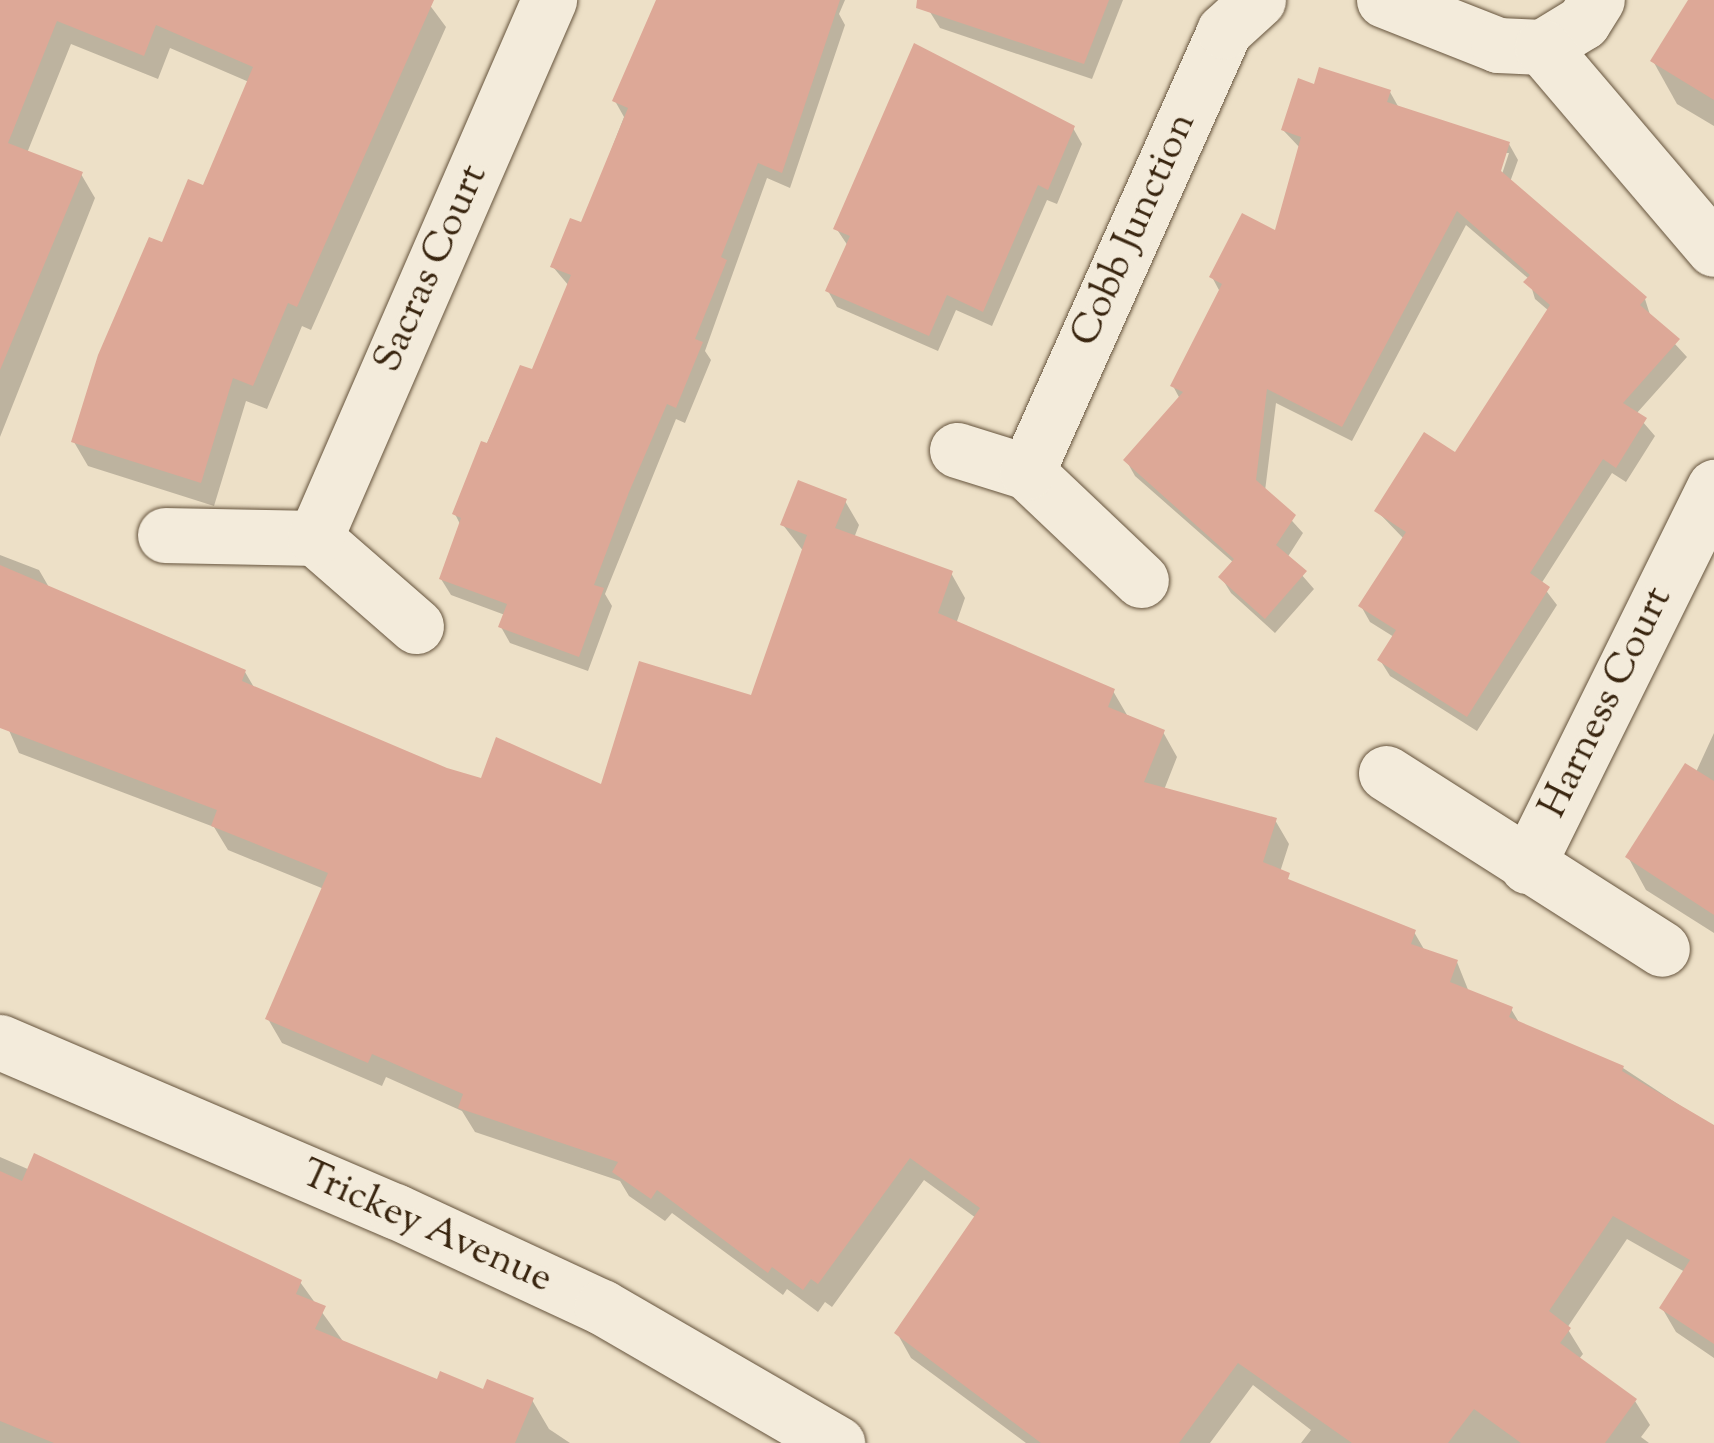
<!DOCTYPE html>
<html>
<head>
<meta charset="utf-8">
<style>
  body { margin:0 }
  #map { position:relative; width:1714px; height:1443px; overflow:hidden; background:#ede0c7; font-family:"Sorts Mill Goudy",serif }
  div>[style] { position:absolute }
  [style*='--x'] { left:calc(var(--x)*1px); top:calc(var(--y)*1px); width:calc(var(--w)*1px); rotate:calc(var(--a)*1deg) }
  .shadow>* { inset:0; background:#0003 }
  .building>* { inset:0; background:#dda897 }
  .roads { filter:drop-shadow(0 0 2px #66543d) drop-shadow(0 0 2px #66543d) }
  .street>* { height:55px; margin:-27.5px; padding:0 27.5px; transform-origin:27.5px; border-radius:27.5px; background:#f3ebdb }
  .secondary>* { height:55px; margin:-27.5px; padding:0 27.5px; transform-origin:27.5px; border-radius:27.5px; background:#f3ebdb }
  span { translate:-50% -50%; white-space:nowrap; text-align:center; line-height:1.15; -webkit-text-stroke:9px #f3ebdb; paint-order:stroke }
  .street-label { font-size:40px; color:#39250f }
</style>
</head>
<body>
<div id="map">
  <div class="shadow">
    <i style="clip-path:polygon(0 0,426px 0,446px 27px,311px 330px,302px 326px,267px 409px,246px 401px,214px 506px,88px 466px,74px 442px,163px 245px,204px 189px,249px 82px,170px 48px,158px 79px,71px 44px,27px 153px,81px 174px,95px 198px,0 437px)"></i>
    <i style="clip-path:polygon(659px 0,845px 0,839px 14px,845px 25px,790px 188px,767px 178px,705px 351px,711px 360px,685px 423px,676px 419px,605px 594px,612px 606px,588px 671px,510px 643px,501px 627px,505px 615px,451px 595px,441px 579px,461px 526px,455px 514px,521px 368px,533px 373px,569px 286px,553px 267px,582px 225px,624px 117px,615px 101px)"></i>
    <i style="clip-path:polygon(936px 0,1123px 0,1092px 79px,940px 28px,930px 12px)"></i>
    <i style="clip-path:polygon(1691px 0,1714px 0,1714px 126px,1677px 104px,1653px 61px)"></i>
    <i style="clip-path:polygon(evenodd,1315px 87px,1390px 92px,1399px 108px,1509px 144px,1518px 160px,1510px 182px,1645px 299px,1651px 318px,1687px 357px,1636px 414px,1655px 436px,1626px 482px,1612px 473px,1541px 584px,1557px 605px,1477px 731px,1390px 676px,1380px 660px,1394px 637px,1370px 622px,1361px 606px,1404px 539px,1377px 511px,1456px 455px,1549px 311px,1535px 299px,1529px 279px,1466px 225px,1352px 441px,1276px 403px,1265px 491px,1303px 533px,1287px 558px,1314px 589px,1275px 633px,1231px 593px,1221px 577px,1234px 563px,1135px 476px,1126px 460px,1180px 399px,1173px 386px,1220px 292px,1212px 277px,1276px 233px,1301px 149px,1283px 130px,1315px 87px,1504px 153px,1509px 153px,1499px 183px,1494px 182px,1504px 153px)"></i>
    <i style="clip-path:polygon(1073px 128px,1082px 144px,1057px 204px,1047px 200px,992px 326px,956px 310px,938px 351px,837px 307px,828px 291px,848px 246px,836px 228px)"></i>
    <i style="clip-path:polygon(845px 501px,859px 525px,854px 538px,951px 573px,965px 598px,956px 624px,1113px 691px,1127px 715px,1163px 732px,1177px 757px,1164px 790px,1275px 820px,1289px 844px,1280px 872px,1293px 884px,1414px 932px,1425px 951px,1457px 962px,1469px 992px,1511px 1009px,1520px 1024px,1623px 1068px,1714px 1128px,1714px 1358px,1676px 1332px,1662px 1308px,1685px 1272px,1627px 1239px,1567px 1328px,1583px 1354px,1579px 1359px,1635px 1401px,1650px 1425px,1641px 1437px,1649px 1443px,1301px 1443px,1311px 1430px,1253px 1385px,1210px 1443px,1026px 1443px,911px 1358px,897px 1333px,976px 1218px,924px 1180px,832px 1307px,825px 1302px,818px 1312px,787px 1289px,783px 1295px,672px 1213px,665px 1221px,629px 1196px,620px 1181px,475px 1132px,462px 1111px,386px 1077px,382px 1086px,282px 1043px,268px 1019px,324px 889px,228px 850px,214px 827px,19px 753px,0 710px,0 555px,39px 570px,50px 589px,245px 672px,255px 689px,446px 771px,482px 781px,603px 788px,752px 698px,804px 552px,783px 525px)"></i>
    <i style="clip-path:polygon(1714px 733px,1714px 933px,1646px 890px,1628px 857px,1696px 772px)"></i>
    <i style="clip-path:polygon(36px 1156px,300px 1282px,345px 1344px,439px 1383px,532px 1400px,549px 1429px,570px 1443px,0 1443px,0 1157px,30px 1170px)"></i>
  </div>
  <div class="building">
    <i style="clip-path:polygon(0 0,434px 0,297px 307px,288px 303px,253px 386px,233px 378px,201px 483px,71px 442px,98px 355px,149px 237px,162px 242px,188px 179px,203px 185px,253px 67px,156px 25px,144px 56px,57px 21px,8px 143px,83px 172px,0 370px)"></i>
    <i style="clip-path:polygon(656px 0,840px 0,782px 173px,758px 163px,721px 257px,727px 260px,695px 339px,703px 342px,676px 408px,667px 404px,629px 492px,594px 585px,604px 588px,579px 657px,498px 627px,507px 604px,439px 579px,461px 518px,452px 514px,481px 441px,487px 443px,520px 365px,532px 369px,571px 275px,550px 267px,570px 218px,581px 222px,628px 108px,612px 101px)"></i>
    <i style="clip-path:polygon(917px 0,1109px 0,1084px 64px,916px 8px)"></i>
    <i style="clip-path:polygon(1688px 0,1714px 0,1714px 100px,1650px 61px)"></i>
    <i style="clip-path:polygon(914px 43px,1075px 126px,1048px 190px,1038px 185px,983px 312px,947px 295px,929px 336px,825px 291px,850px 236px,833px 229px)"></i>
    <i style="clip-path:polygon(1319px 67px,1391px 90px,1387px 102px,1510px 142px,1501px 171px,1647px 297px,1640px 305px,1680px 339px,1623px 403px,1647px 418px,1616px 468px,1603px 459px,1530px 573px,1550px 587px,1467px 717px,1377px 660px,1396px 630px,1358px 606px,1406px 532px,1374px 511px,1424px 432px,1455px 452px,1550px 305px,1523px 282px,1530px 275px,1457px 211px,1342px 427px,1267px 389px,1256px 480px,1296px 515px,1276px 545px,1307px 571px,1265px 619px,1218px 577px,1234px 559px,1123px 460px,1183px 392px,1170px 386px,1222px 284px,1209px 277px,1242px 213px,1275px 230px,1301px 137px,1281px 130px,1298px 78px,1314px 84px)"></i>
    <i style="clip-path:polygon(798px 480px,847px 499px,835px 528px,953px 571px,938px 613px,1115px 689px,1108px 707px,1165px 730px,1144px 782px,1277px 818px,1263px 862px,1290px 873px,1288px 879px,1416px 930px,1411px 944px,1458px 960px,1450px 982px,1513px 1007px,1509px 1017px,1624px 1066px,1622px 1071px,1714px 1125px,1714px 1344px,1659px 1308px,1690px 1260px,1613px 1216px,1549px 1311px,1571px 1328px,1560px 1343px,1637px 1399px,1605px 1443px,1521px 1443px,1474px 1409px,1448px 1443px,1352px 1443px,1238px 1363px,1179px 1443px,1041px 1443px,894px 1333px,980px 1208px,910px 1158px,818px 1284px,811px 1279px,803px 1290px,772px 1267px,768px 1273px,657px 1190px,651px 1199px,612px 1172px,618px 1162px,458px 1108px,463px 1094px,372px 1054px,368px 1063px,265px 1019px,328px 873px,211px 826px,217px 810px,0 728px,0 565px,246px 670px,242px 681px,447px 768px,481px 778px,496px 737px,601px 784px,639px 661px,751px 695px,807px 535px,780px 525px)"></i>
    <i style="clip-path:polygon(1685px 763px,1714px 781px,1714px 915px,1625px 857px)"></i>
    <i style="clip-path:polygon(34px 1153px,302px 1280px,296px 1294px,326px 1306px,315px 1329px,437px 1379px,440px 1371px,483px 1389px,487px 1379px,534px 1398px,515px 1443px,54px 1443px,0 1421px,0 1171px,22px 1181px)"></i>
  </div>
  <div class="roads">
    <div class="street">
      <i style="--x:1384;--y:0;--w:123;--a:21.5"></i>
      <i style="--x:1498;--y:45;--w:44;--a:2.6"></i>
      <i style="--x:1542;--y:47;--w:48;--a:-31.4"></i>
      <i style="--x:1583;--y:22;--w:26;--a:-58"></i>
      <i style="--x:1542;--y:47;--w:265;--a:49.6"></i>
      <i style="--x:957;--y:450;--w:73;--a:17.4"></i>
      <i style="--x:1027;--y:472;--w:157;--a:43.5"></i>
      <i style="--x:1027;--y:472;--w:483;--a:-65.9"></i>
      <i style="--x:1224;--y:31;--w:46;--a:-42.4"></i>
      <i style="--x:165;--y:535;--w:150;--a:1.1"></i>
      <i style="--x:315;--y:538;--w:134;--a:41.1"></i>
      <i style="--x:315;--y:538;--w:587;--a:-66.49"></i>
      <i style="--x:1386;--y:773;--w:327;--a:32.5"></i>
      <i style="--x:1527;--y:866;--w:423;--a:-63.7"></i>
    </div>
    <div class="secondary">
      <i style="--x:0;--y:1042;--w:430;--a:23.2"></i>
      <i style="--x:395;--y:1211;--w:228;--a:24.9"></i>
      <i style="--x:602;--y:1307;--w:272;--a:30.1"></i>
    </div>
  </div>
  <div class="street-label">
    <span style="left:1135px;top:230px;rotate:-66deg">Cobb Junction</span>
    <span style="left:432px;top:269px;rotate:-66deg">Sacras Court</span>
    <span style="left:1607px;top:703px;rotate:-64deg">Harness Court</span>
    <span style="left:426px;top:1228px;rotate:24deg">Trickey Avenue</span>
  </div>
</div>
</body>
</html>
